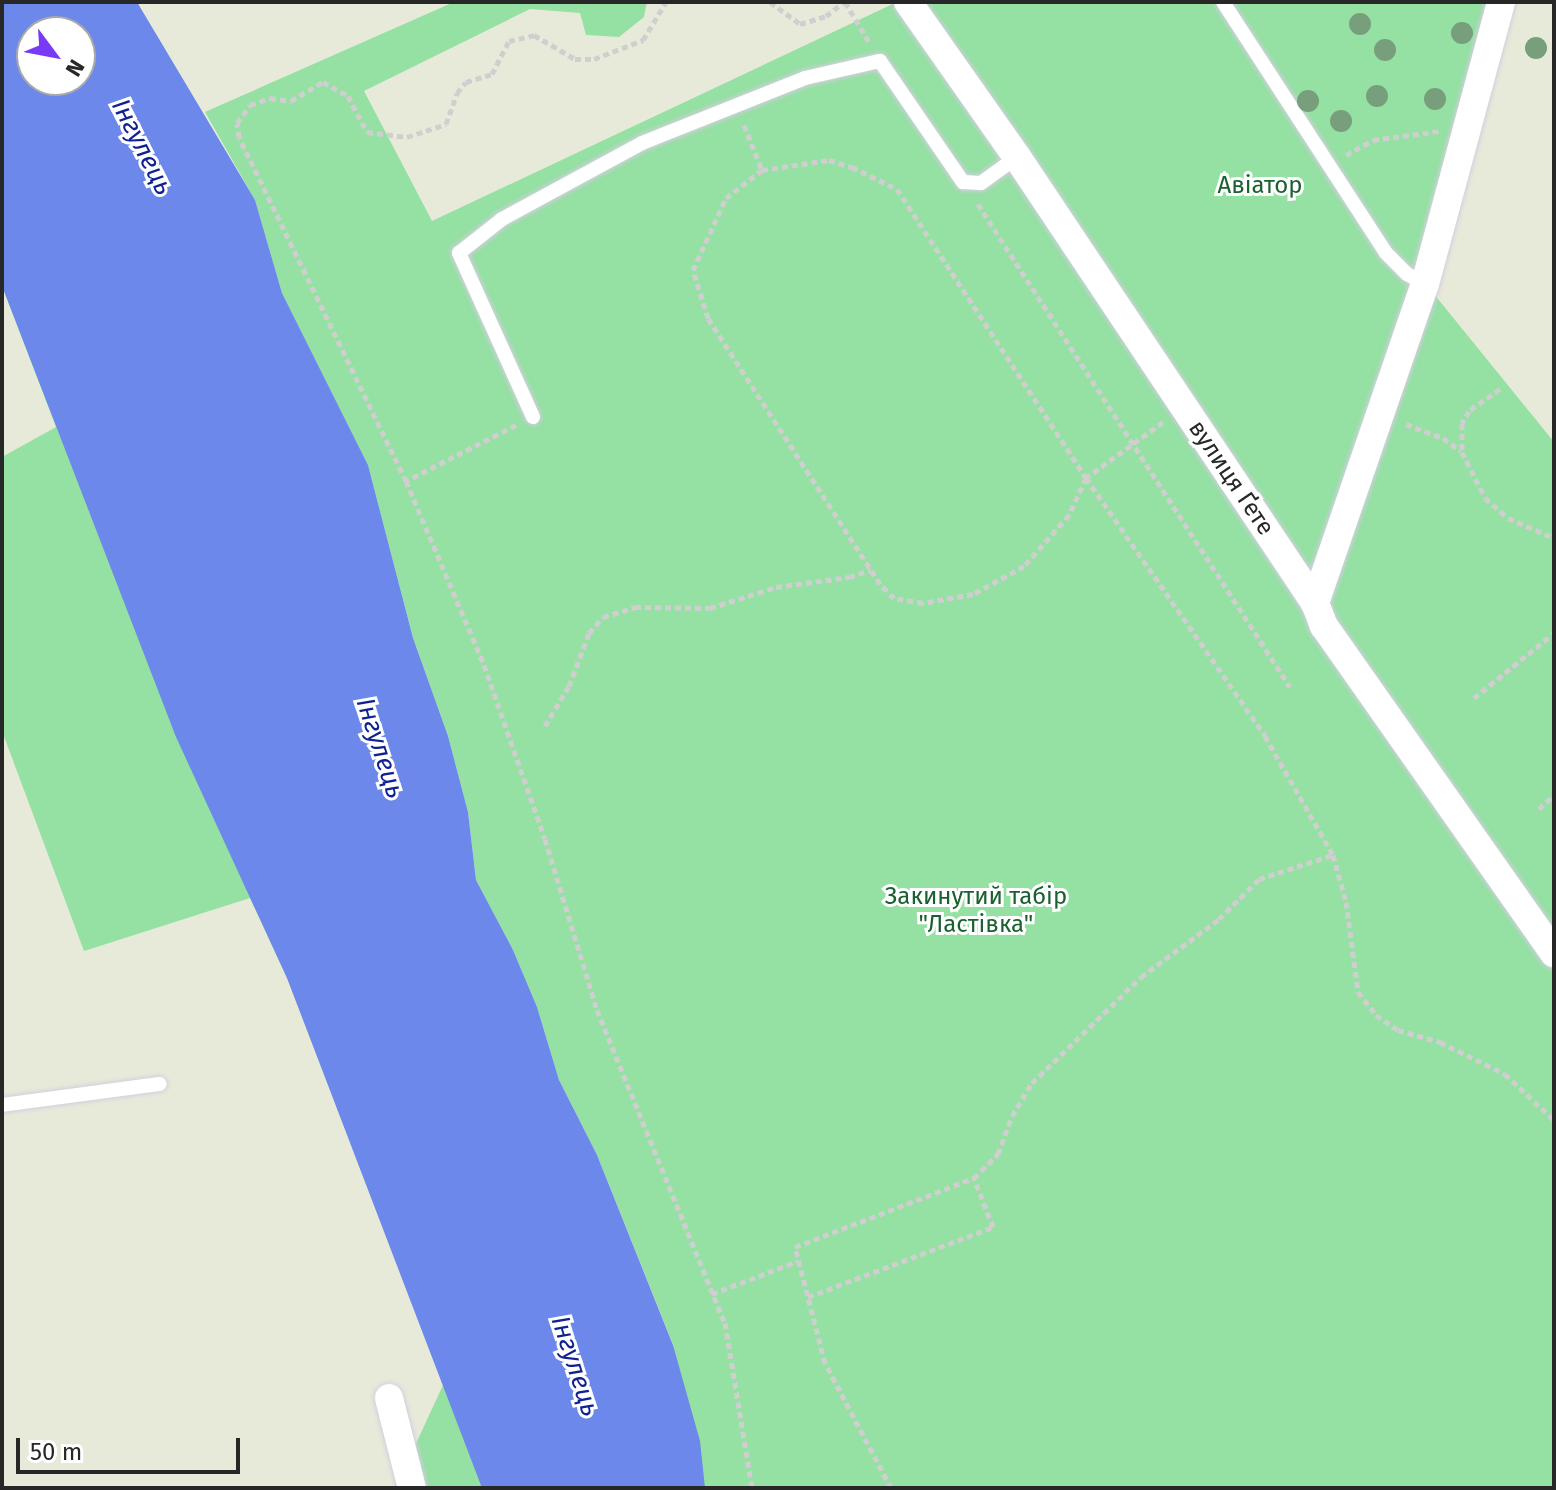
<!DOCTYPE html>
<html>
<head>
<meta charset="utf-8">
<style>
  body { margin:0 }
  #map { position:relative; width:1556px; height:1490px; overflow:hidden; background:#e8ead9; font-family:"Fira Sans",sans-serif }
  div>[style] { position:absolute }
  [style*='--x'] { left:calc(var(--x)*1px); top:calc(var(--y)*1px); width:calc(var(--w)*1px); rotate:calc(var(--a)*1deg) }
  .green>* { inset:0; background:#95e0a3 }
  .water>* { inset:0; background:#6c88eb }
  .path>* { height:5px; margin-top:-2.5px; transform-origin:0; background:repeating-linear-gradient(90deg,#cfcfcf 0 6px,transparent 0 10px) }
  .roads { filter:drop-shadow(0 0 2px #d4cee0) drop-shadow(0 0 2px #d4cee0) }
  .service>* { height:14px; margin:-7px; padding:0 7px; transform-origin:7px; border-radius:7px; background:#fff }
  .minor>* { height:28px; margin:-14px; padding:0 14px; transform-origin:14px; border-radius:14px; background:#fff }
  .trees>* { width:22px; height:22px; margin:-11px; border-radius:50%; background:#779f7c }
  span { translate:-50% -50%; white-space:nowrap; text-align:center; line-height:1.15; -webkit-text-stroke:6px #fff; paint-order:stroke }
  .park-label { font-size:24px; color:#1a6130 }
  .street-label { font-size:24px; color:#272727 }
  .water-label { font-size:26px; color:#102292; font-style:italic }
  .frame { position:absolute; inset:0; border:4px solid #272727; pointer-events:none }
  .north { position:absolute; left:16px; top:16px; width:80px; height:80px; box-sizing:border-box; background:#fff; border:2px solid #a9a9a9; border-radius:50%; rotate:122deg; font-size:22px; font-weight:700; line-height:32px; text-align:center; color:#272727 }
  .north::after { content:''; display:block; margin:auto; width:28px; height:36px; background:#783af5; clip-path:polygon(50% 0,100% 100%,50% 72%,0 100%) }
  .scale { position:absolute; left:16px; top:1438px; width:224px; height:36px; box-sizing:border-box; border:4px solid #272727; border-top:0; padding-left:10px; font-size:24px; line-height:28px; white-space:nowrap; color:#272727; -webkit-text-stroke:6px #fff; paint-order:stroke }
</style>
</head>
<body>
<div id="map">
  <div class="green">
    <i style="clip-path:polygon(454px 2px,647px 2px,644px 17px,619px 37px,586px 35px,580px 13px,530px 9px,364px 91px,432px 221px,897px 2px,1501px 2px,1425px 283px,1554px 442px,1554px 1488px,693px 1488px,673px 1344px,597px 1155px,559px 1080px,537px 1007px,513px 950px,476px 880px,468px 812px,448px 736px,413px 638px,368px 465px,282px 293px,255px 200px,205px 112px)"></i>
    <i style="clip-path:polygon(2px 286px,546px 1488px,412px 1488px,406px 1465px,444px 1383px,287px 978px,250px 898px,84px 951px,2px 731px,2px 457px,56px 427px)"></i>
  </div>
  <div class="water">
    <i style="clip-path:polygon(evenodd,2px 2px,137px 2px,255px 200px,282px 293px,368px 465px,413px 638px,448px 736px,468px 812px,476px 880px,513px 950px,537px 1007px,559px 1080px,597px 1155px,673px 1345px,700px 1441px,705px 1488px,482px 1488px,287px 978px,176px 737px,2px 286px,2px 2px,32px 32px,80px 32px,80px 80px,32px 80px,32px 32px)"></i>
  </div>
  <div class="path">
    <i style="--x:770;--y:2;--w:37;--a:36"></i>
    <i style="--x:800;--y:24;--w:27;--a:-17"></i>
    <i style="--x:826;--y:16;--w:23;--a:-38"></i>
    <i style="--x:845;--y:2;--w:47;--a:59"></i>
    <i style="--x:744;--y:125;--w:48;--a:68.2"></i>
    <i style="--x:1346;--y:155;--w:31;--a:-29"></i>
    <i style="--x:1373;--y:140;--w:68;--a:-7.7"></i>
    <i style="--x:978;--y:204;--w:575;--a:57.14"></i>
    <i style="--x:1500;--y:389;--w:38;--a:145"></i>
    <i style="--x:1469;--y:411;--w:14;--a:120"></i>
    <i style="--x:1462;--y:423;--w:29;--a:90"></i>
    <i style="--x:1462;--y:452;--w:51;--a:63.4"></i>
    <i style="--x:1485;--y:498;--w:30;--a:41"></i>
    <i style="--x:1508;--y:518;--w:50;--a:23.5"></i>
    <i style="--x:1163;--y:422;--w:95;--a:144"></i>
    <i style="--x:1086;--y:478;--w:41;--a:114.7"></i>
    <i style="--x:1069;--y:515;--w:68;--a:131.4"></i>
    <i style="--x:1024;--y:566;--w:58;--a:151.2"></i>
    <i style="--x:973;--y:594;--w:51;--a:169.8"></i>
    <i style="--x:923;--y:603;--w:29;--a:-170"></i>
    <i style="--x:894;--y:598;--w:20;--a:-135"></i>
    <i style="--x:880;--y:584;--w:317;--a:-122.9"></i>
    <i style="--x:708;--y:318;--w:50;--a:-107.4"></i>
    <i style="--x:693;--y:270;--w:79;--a:-65.4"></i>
    <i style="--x:726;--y:198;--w:46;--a:-37.9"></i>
    <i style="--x:762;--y:170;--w:68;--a:-8.5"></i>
    <i style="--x:829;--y:160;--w:24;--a:17"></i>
    <i style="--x:852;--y:167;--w:50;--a:26.1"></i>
    <i style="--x:897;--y:189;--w:345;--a:56.8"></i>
    <i style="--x:1086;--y:478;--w:314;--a:55.2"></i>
    <i style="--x:1265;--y:736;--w:137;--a:60.3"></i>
    <i style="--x:1333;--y:855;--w:49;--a:74.5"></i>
    <i style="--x:1346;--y:902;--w:91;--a:82.4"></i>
    <i style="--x:1358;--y:992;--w:29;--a:52"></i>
    <i style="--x:1376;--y:1015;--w:27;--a:34"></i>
    <i style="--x:1398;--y:1030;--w:44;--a:15.9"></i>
    <i style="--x:1440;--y:1042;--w:72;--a:26.2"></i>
    <i style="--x:1505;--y:1074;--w:67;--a:43.2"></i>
    <i style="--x:1406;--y:424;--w:40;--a:21"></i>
    <i style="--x:1443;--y:438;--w:22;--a:36"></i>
    <i style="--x:516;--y:425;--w:123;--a:153"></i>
    <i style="--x:406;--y:481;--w:200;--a:67"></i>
    <i style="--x:484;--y:665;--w:184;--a:70.7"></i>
    <i style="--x:545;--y:839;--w:179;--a:73.1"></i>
    <i style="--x:597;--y:1010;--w:338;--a:67.8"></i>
    <i style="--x:725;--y:1323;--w:167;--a:80.7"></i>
    <i style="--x:406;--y:481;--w:382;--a:-115.9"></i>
    <i style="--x:239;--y:137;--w:14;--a:-98"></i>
    <i style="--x:237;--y:123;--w:22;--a:-54"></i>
    <i style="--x:250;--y:105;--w:21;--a:-19"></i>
    <i style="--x:270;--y:98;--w:21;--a:8"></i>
    <i style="--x:291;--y:101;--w:37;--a:-31"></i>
    <i style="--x:323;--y:82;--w:29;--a:29"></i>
    <i style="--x:348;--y:96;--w:41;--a:62.2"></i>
    <i style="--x:367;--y:132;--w:40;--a:7.1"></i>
    <i style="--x:407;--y:137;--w:41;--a:-18.4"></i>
    <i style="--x:446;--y:124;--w:33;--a:-70"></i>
    <i style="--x:457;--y:93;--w:14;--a:-51"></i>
    <i style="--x:466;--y:82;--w:27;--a:-17"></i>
    <i style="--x:492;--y:74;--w:37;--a:-63"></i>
    <i style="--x:509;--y:41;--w:26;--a:-13"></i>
    <i style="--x:534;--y:35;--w:48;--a:30.3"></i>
    <i style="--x:575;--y:59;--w:19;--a:0"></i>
    <i style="--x:594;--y:59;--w:53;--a:-21.2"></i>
    <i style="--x:643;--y:40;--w:44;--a:-58.8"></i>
    <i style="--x:1474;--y:698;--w:103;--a:-39.1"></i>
    <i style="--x:545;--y:726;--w:47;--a:-59"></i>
    <i style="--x:569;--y:686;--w:57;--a:-69.3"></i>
    <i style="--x:589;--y:633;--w:21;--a:-49"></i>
    <i style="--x:603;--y:617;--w:34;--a:-17"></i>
    <i style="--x:635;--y:607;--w:75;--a:0.8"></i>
    <i style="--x:710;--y:608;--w:69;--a:-17.7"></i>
    <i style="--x:776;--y:587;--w:74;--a:-7.8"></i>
    <i style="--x:849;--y:577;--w:23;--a:-18"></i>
    <i style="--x:1539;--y:809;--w:21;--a:-43"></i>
    <i style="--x:712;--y:1294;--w:92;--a:-21"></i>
    <i style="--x:808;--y:1297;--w:198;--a:-20.7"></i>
    <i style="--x:993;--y:1227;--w:53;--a:-111.2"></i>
    <i style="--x:891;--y:1488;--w:141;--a:-117.8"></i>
    <i style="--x:825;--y:1363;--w:120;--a:-104.5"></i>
    <i style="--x:795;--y:1247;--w:192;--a:-21.1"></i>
    <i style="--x:974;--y:1178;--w:34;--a:-45"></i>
    <i style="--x:998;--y:1154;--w:40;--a:-69.8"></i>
    <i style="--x:1012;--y:1116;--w:39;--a:-59"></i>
    <i style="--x:1032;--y:1083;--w:152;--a:-44.2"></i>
    <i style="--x:1141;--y:977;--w:97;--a:-36.6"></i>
    <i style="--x:1219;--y:919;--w:57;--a:-45"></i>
    <i style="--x:1259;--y:879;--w:78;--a:-18"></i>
  </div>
  <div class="roads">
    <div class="service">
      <i style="--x:1223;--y:2;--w:299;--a:57"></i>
      <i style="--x:1386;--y:253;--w:30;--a:45"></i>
      <i style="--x:1407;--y:274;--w:21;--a:29"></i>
      <i style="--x:533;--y:417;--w:180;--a:-114.3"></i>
      <i style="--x:459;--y:253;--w:55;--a:-38.3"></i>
      <i style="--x:502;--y:219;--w:159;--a:-28.5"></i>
      <i style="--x:642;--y:143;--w:175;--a:-21.7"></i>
      <i style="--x:805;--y:78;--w:77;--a:-12.8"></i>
      <i style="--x:880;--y:61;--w:147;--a:55.6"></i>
      <i style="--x:963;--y:182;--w:18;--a:3"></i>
      <i style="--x:981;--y:183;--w:44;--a:-35.8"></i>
      <i style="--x:2;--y:1105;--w:159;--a:-7.6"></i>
    </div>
    <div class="minor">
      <i style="--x:908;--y:2;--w:189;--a:54.9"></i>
      <i style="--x:1017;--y:157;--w:536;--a:56.25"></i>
      <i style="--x:1315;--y:603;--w:25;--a:69"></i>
      <i style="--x:1324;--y:626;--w:400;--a:54.9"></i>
      <i style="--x:1315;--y:603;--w:337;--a:-71"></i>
      <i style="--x:1425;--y:284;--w:292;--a:-74.9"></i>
      <i style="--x:389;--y:1398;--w:93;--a:75.7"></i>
    </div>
  </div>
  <div class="trees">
    <i style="left:1360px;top:24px"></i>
    <i style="left:1462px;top:33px"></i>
    <i style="left:1536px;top:48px"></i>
    <i style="left:1385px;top:50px"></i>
    <i style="left:1377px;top:96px"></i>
    <i style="left:1435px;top:99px"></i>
    <i style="left:1308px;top:101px"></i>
    <i style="left:1341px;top:121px"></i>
  </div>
  <div class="park-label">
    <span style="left:1260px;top:186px">Авіатор</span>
    <span style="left:976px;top:911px">Закинутий табір<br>"Ластівка"</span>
  </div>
  <div class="street-label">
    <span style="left:1231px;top:478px;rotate:56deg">вулиця Ґете</span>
  </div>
  <div class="water-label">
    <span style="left:142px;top:147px;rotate:63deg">Інгулець</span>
    <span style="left:380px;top:748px;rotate:72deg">Інгулець</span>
    <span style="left:575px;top:1366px;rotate:72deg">Інгулець</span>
  </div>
  <div class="frame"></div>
  <div class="north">N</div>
  <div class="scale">50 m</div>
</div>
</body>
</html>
